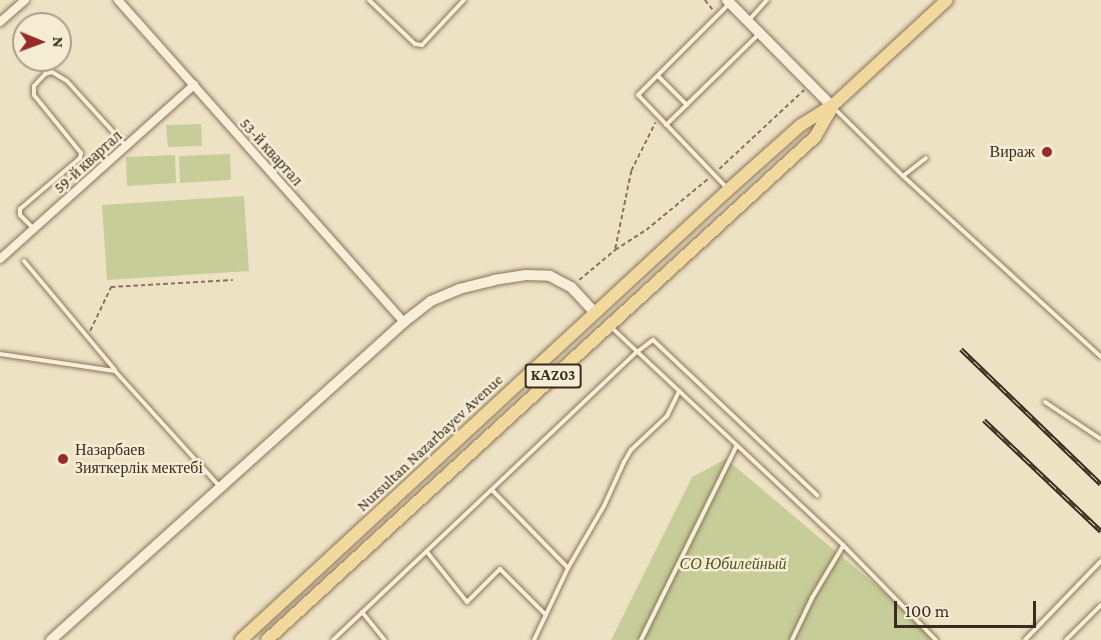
<!DOCTYPE html>
<html>
<head>
<meta charset="utf-8">
<style>
  body { margin:0 }
  #map { position:relative; width:1101px; height:640px; overflow:hidden; background:#eee2c5; font-family:"Crimson Pro",serif }
  div>[style] { position:absolute }
  [style*='--x'] { left:calc(var(--x)*1px); top:calc(var(--y)*1px); width:calc(var(--w)*1px); rotate:calc(var(--a)*1deg) }
  .green>* { inset:0; background:#c6cd98 }
  .path>* { height:1.5px; margin-top:-0.75px; transform-origin:0; background:repeating-linear-gradient(90deg,#89745b 0 4.5px,transparent 0 7.5px) }
  .roads { filter:drop-shadow(0 0 2px #89745b) drop-shadow(0 0 2px #89745b) }
  .service>* { height:4px; margin:-2px; padding:0 2px; transform-origin:2px; border-radius:2px; background:#f9efd8 }
  .minor>* { height:8px; margin:-4px; padding:0 4px; transform-origin:4px; border-radius:4px; background:#f9efd8 }
  .tertiary>* { height:10px; margin:-5px; padding:0 5px; transform-origin:5px; border-radius:5px; background:#f9efd8 }
  .primary>* { height:12px; margin:-6px; padding:0 6px; transform-origin:6px; border-radius:6px; background:#f1d89d }
  .rail>* { height:5px; margin-top:-2.5px; transform-origin:0; background:repeating-linear-gradient(90deg,#f6ecd4 0 9px,#392c1f 0 18px); box-sizing:border-box; border-block:2px solid #392c1f }
  .dots>* { width:16px; height:16px; translate:-50% -50%; box-sizing:border-box; border:3px solid #f6ecd4; border-radius:50% }
  span { translate:-50% -50%; white-space:nowrap; text-align:center; line-height:1.15; -webkit-text-stroke:5px #f6ecd4; paint-order:stroke }
  .shield-label span { padding:2px 4px; background:#f6ecd4; border:2px solid; border-radius:4px; -webkit-text-stroke-width:0 }
  .shield-label { font-size:15px; color:#392c1f; font-weight:700 }
  .street-label { font-size:16px; color:#392c1f }
  .poi-label { font-size:16px; color:#392c1f }
  .right { translate:-100% -50%; text-align:right }
  .left { translate:0 -50%; text-align:left }
  .park-label { font-size:16px; color:#495625; font-style:italic }
  .north { position:absolute; left:12px; top:12px; width:60px; height:60px; box-sizing:border-box; background:#f6ecd4; border:2px solid #aa9f8c; border-radius:50%; rotate:91deg; font-size:16px; font-weight:700; line-height:24px; text-align:center; color:#392c1f }
  .north::after { content:''; display:block; margin:auto; width:21px; height:27px; background:#982b2a; clip-path:polygon(50% 0,100% 100%,50% 72%,0 100%) }
  .scale { position:absolute; left:894px; top:601px; width:142px; height:27px; box-sizing:border-box; border:3px solid #392c1f; border-top:0; padding-left:8px; font-size:18px; line-height:21px; white-space:nowrap; color:#392c1f; -webkit-text-stroke:4px #f6ecd4; paint-order:stroke }
</style>
</head>
<body>
<div id="map">
  <div class="green">
    <i style="clip-path:polygon(201px 124px,202px 146px,168px 147px,166px 125px)"></i>
    <i style="clip-path:polygon(230px 154px,231px 180px,180px 183px,179px 156px)"></i>
    <i style="clip-path:polygon(175px 155px,176px 183px,127px 186px,126px 157px)"></i>
    <i style="clip-path:polygon(244px 196px,249px 271px,107px 280px,102px 205px)"></i>
    <i style="clip-path:polygon(726px 459px,941px 640px,611px 640px,692px 477px)"></i>
  </div>
  <div class="path">
    <i style="--x:705;--y:0;--w:13;--a:51"></i>
    <i style="--x:719;--y:169;--w:116;--a:-42.9"></i>
    <i style="--x:615;--y:249;--w:80;--a:-78.4"></i>
    <i style="--x:631;--y:171;--w:54;--a:-63.4"></i>
    <i style="--x:579;--y:280;--w:47;--a:-39.8"></i>
    <i style="--x:615;--y:250;--w:37;--a:-33"></i>
    <i style="--x:646;--y:230;--w:82;--a:-39.5"></i>
    <i style="--x:90;--y:331;--w:49;--a:-64.5"></i>
    <i style="--x:111;--y:287;--w:122;--a:-3.3"></i>
  </div>
  <div class="roads">
    <div class="service">
      <i style="--x:369;--y:0;--w:64;--a:43.7"></i>
      <i style="--x:415;--y:44;--w:7;--a:8"></i>
      <i style="--x:422;--y:45;--w:62;--a:-47"></i>
      <i style="--x:749;--y:20;--w:27;--a:-48"></i>
      <i style="--x:658;--y:76;--w:41;--a:45"></i>
      <i style="--x:835;--y:109;--w:95;--a:44.6"></i>
      <i style="--x:903;--y:176;--w:268;--a:42.4"></i>
      <i style="--x:666;--y:125;--w:129;--a:-44.4"></i>
      <i style="--x:903;--y:176;--w:29;--a:-38"></i>
      <i style="--x:726;--y:187;--w:127;--a:-133.7"></i>
      <i style="--x:638;--y:95;--w:129;--a:-45"></i>
      <i style="--x:33;--y:228;--w:18;--a:-135"></i>
      <i style="--x:20;--y:215;--w:6;--a:-90"></i>
      <i style="--x:20;--y:209;--w:79;--a:-40.4"></i>
      <i style="--x:80;--y:158;--w:5;--a:-79"></i>
      <i style="--x:81;--y:153;--w:75;--a:-129"></i>
      <i style="--x:34;--y:95;--w:9;--a:-90"></i>
      <i style="--x:34;--y:86;--w:16;--a:-47"></i>
      <i style="--x:45;--y:74;--w:7;--a:-16"></i>
      <i style="--x:52;--y:72;--w:17;--a:31"></i>
      <i style="--x:67;--y:81;--w:88;--a:47.8"></i>
      <i style="--x:24;--y:261;--w:142;--a:50.1"></i>
      <i style="--x:611;--y:327;--w:318;--a:43.2"></i>
      <i style="--x:843;--y:545;--w:133;--a:45.6"></i>
      <i style="--x:0;--y:354;--w:116;--a:8.4"></i>
      <i style="--x:115;--y:371;--w:156;--a:47.8"></i>
      <i style="--x:1045;--y:402;--w:67;--a:33.5"></i>
      <i style="--x:492;--y:490;--w:109;--a:45.7"></i>
      <i style="--x:427;--y:552;--w:64;--a:51.3"></i>
      <i style="--x:467;--y:602;--w:47;--a:-45"></i>
      <i style="--x:500;--y:569;--w:65;--a:45"></i>
      <i style="--x:362;--y:612;--w:36;--a:51"></i>
      <i style="--x:333;--y:640;--w:419;--a:-43.5"></i>
      <i style="--x:637;--y:352;--w:20;--a:-37"></i>
      <i style="--x:653;--y:340;--w:226;--a:43.4"></i>
      <i style="--x:534;--y:640;--w:80;--a:-64.7"></i>
      <i style="--x:568;--y:568;--w:72;--a:-59.9"></i>
      <i style="--x:604;--y:506;--w:48;--a:-65.6"></i>
      <i style="--x:624;--y:462;--w:14;--a:-60"></i>
      <i style="--x:631;--y:450;--w:50;--a:-43.4"></i>
      <i style="--x:667;--y:416;--w:28;--a:-64"></i>
      <i style="--x:641;--y:640;--w:217;--a:-63.8"></i>
      <i style="--x:792;--y:640;--w:47;--a:-64.5"></i>
      <i style="--x:812;--y:598;--w:61;--a:-59.2"></i>
      <i style="--x:1025;--y:640;--w:110;--a:-46.1"></i>
      <i style="--x:1066;--y:640;--w:49;--a:-45"></i>
    </div>
    <div class="minor">
      <i style="--x:118;--y:0;--w:431;--a:48.4"></i>
      <i style="--x:0;--y:22;--w:33;--a:-41"></i>
      <i style="--x:0;--y:259;--w:261;--a:-41.9"></i>
    </div>
    <div class="tertiary">
      <i style="--x:727;--y:0;--w:149;--a:45.3"></i>
      <i style="--x:51;--y:640;--w:475;--a:-42"></i>
      <i style="--x:404;--y:322;--w:34;--a:-38"></i>
      <i style="--x:431;--y:301;--w:30;--a:-23"></i>
      <i style="--x:459;--y:289;--w:36;--a:-14"></i>
      <i style="--x:494;--y:280;--w:32;--a:-9"></i>
      <i style="--x:526;--y:275;--w:24;--a:2"></i>
      <i style="--x:550;--y:276;--w:24;--a:28"></i>
      <i style="--x:571;--y:287;--w:35;--a:47"></i>
    </div>
    <div class="primary">
      <i style="--x:241;--y:640;--w:663;--a:-42.74"></i>
      <i style="--x:728;--y:190;--w:98;--a:-41.7"></i>
      <i style="--x:801;--y:125;--w:36;--a:-32"></i>
      <i style="--x:832;--y:106;--w:156;--a:-42.7"></i>
      <i style="--x:267;--y:640;--w:744;--a:-42.55"></i>
      <i style="--x:815;--y:137;--w:32;--a:-60"></i>
    </div>
  </div>
  <div class="rail">
    <i style="--x:961;--y:349;--w:194;--a:44"></i>
    <i style="--x:984;--y:420;--w:161;--a:43.5"></i>
  </div>
  <div class="dots">
    <i style="left:1047px;top:152px;background:#982b2a"></i>
    <i style="left:63px;top:459px;background:#982b2a"></i>
  </div>
  <div class="shield-label">
    <span style="left:553px;top:376px">KАZ03</span>
  </div>
  <div class="street-label">
    <span style="left:271px;top:152px;rotate:48deg">53-й квартал</span>
    <span style="left:88px;top:162px;rotate:-42deg">59-й квартал</span>
    <span style="left:430px;top:443px;rotate:-43deg">Nursultan Nazarbayev Avenue</span>
  </div>
  <div class="poi-label">
    <span class="right" style="left:1035px;top:152px">Вираж</span>
    <span class="left" style="left:75px;top:459px">Назарбаев<br>Зияткерлік мектебі</span>
  </div>
  <div class="park-label">
    <span style="left:733px;top:564px">СО Юбилейный</span>
  </div>
  <div class="north">N</div>
  <div class="scale">100 m</div>
</div>
</body>
</html>
